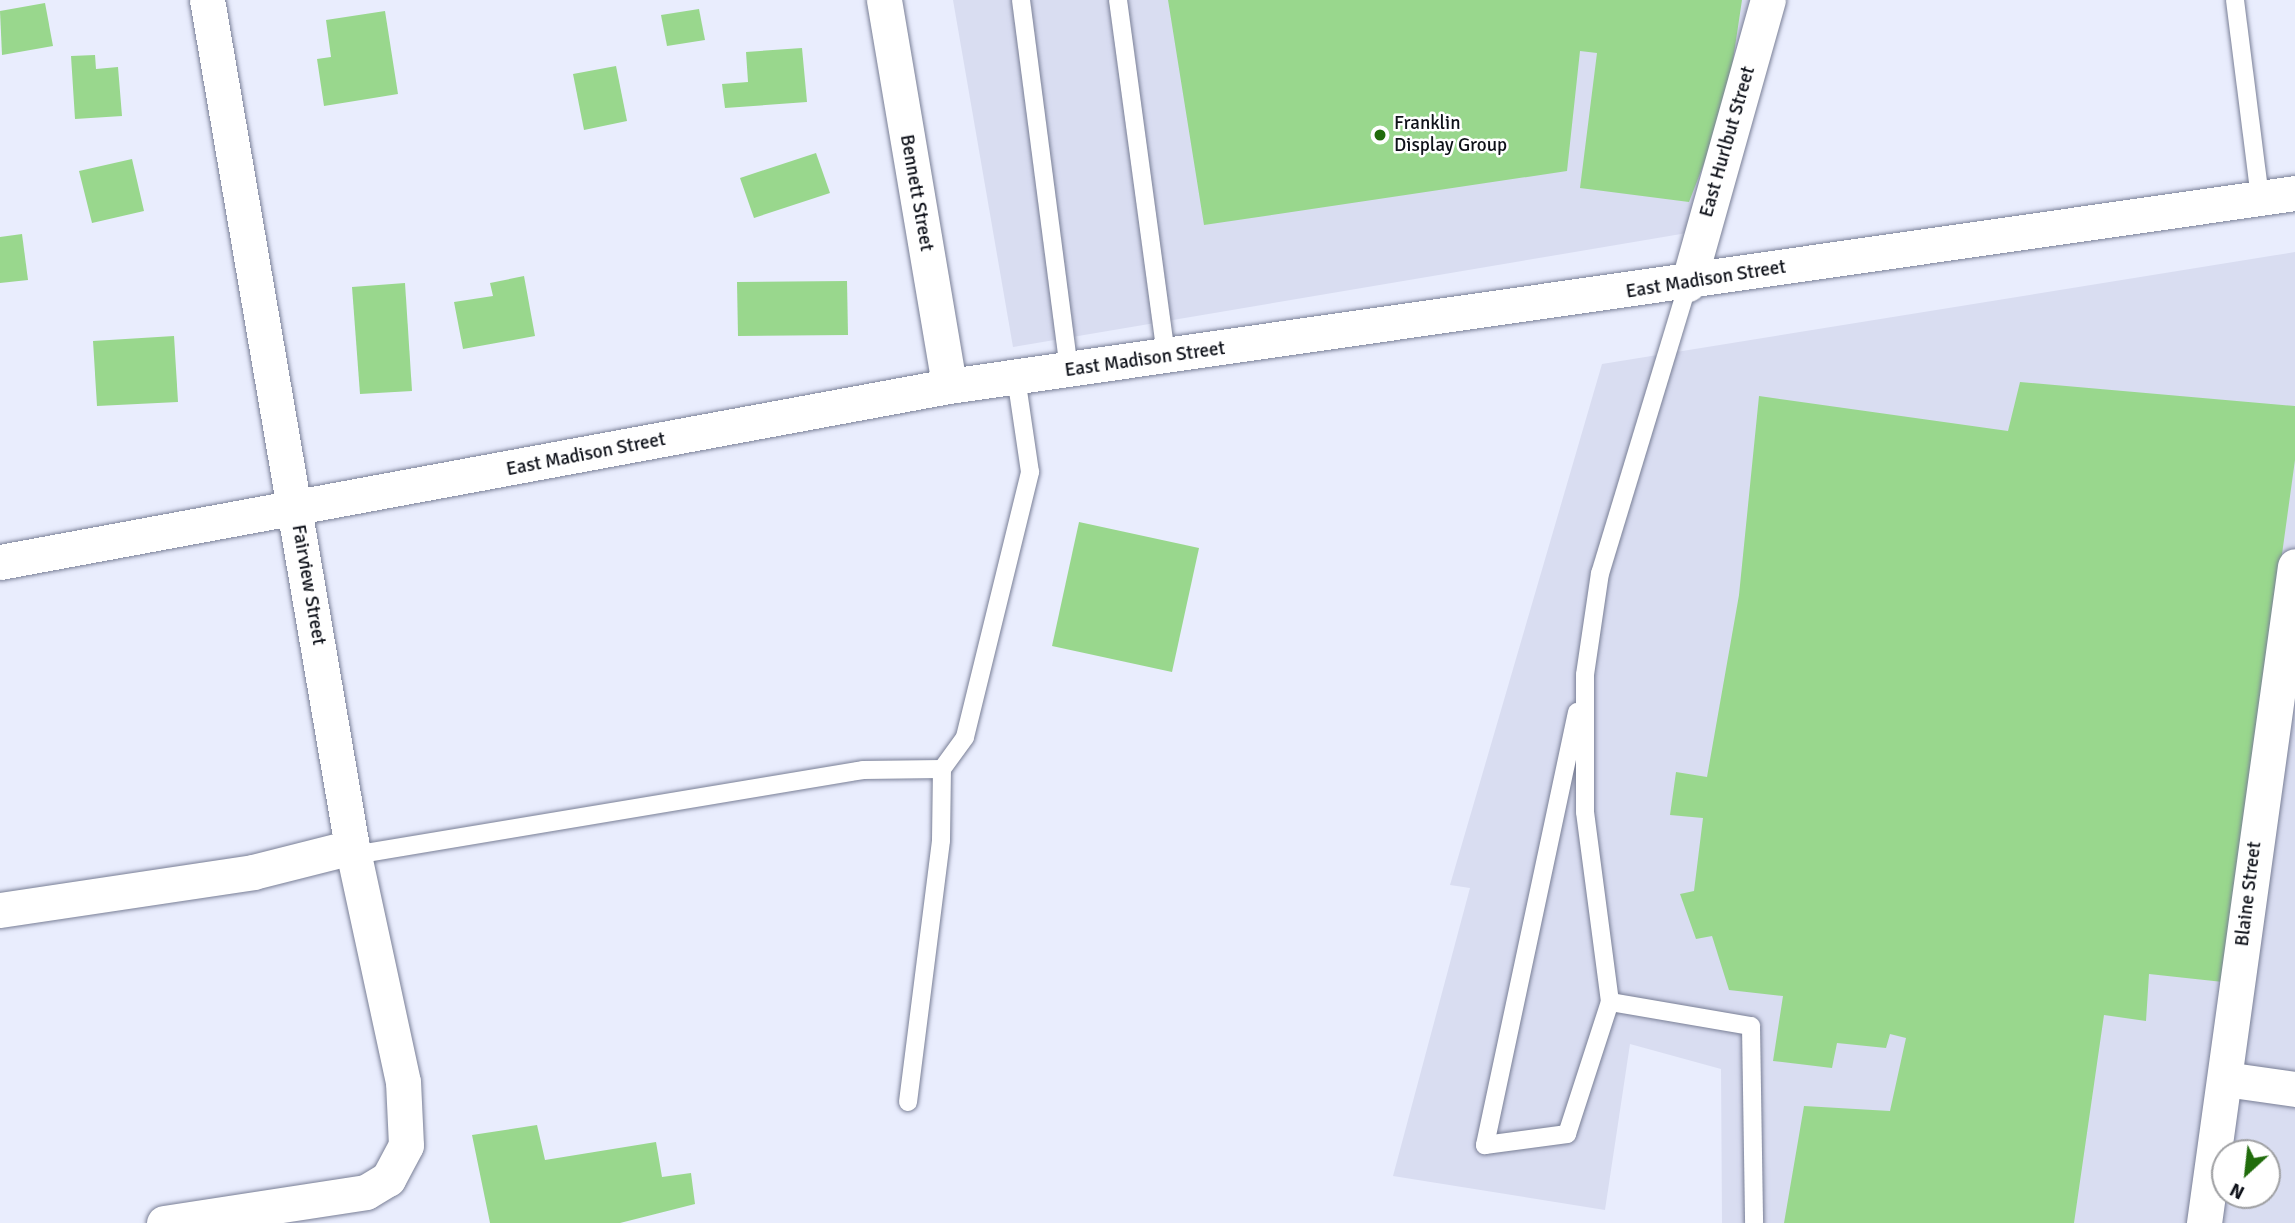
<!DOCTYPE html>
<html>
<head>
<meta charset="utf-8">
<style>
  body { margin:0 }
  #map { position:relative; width:2295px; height:1223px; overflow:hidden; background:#e9edfd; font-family:Signika,sans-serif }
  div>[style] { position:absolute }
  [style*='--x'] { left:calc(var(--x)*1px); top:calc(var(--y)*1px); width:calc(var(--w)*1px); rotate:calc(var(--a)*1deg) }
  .built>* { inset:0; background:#d9ddf1 }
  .building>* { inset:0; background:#99d78d }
  .roads { filter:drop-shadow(0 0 2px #797f96) drop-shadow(0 0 2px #797f96) }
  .service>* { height:18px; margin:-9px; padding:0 9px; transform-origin:9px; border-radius:9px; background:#fff }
  .minor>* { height:35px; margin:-17.5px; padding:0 17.5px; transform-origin:17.5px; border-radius:17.5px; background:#fff }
  .dots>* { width:19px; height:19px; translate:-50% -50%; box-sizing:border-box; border:4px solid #fff; border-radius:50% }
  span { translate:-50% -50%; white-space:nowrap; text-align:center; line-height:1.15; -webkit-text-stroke:5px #fff; paint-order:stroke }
  .poi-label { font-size:19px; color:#0e1119 }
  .left { translate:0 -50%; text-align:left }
  .street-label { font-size:19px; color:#0e1119 }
  .north { position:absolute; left:2211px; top:1139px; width:70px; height:70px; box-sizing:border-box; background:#fff; border:2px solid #9fa0a3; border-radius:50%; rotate:207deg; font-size:19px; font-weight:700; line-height:28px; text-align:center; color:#0e1119 }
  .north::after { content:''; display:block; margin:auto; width:24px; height:32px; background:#216c0c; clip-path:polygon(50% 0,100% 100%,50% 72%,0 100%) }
</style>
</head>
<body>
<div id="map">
  <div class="built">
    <i style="clip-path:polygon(953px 0,1768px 0,1687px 233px,1013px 347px)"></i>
    <i style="clip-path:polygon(evenodd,2295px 252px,2295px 1223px,1722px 1223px,1721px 1069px,1630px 1044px,1605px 1210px,1393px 1176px,1470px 888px,1450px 885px,1602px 364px,2295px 252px,2225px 1153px,2267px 1153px,2267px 1195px,2225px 1195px,2225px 1153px)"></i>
  </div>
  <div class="building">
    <i style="clip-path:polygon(1168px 0,1742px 0,1726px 107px,1689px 202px,1580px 188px,1597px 53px,1580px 51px,1567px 171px,1204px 225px)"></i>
    <i style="clip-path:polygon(45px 3px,53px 46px,2px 55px,0 11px)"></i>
    <i style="clip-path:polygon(699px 9px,705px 40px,667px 46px,661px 15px)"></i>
    <i style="clip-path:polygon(385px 11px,398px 94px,324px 106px,317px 59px,331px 57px,326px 20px)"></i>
    <i style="clip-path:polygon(802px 48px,807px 102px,725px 108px,722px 84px,748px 82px,746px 52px)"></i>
    <i style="clip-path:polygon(95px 55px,96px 69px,118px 67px,122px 116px,75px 119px,71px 56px)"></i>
    <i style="clip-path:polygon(616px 66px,627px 121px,584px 130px,573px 74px)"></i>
    <i style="clip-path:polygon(816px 153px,830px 193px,754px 218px,740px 178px)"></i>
    <i style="clip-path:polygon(132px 159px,144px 211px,92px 223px,79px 171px)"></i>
    <i style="clip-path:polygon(22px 234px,28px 280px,0 283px,0 237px)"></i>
    <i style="clip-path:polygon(524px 276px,535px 336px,463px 349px,454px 302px,493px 296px,490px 283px)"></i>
    <i style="clip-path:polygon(847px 281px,848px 335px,738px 336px,737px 282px)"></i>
    <i style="clip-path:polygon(405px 283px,412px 391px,360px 394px,352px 287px)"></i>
    <i style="clip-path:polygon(174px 336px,178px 402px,97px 406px,93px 341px)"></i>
    <i style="clip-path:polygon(2020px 382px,2295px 406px,2295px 460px,2223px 982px,2149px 974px,2146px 1021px,2104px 1015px,2074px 1223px,1784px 1223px,1804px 1106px,1890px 1111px,1906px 1038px,1890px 1034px,1886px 1048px,1837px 1043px,1832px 1068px,1773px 1061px,1783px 996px,1729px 990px,1712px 936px,1696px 939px,1680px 894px,1694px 891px,1703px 818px,1670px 815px,1676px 772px,1707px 777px,1739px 595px,1759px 396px,2008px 431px)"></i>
    <i style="clip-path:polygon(1079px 522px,1199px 548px,1172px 672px,1052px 646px)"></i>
    <i style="clip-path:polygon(537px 1125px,545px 1160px,656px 1142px,662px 1177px,691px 1173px,695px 1204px,620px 1223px,490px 1223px,472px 1135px)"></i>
  </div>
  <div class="roads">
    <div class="service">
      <i style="--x:1021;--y:0;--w:373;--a:82.6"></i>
      <i style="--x:1118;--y:0;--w:360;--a:82.3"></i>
      <i style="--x:2235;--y:0;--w:200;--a:82.8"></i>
      <i style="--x:1688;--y:284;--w:302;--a:106.9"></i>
      <i style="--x:1600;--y:573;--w:103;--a:98.4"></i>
      <i style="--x:1585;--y:675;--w:137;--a:90"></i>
      <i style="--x:1585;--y:812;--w:192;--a:82.5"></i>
      <i style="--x:1610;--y:1002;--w:143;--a:9.7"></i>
      <i style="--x:1751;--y:1026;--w:197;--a:89.1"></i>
      <i style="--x:1577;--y:712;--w:443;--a:102"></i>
      <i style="--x:1485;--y:1145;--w:83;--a:-7.6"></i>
      <i style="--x:1567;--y:1134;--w:139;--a:-72"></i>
      <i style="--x:354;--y:855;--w:516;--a:-9.48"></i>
      <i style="--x:863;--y:770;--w:79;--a:-0.7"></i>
      <i style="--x:942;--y:769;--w:39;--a:-54"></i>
      <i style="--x:965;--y:737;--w:273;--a:-76.2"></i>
      <i style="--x:1030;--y:472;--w:96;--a:-98.4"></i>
      <i style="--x:908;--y:1102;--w:264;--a:-82.8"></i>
      <i style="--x:941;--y:840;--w:71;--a:-89.2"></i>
    </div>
    <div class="minor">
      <i style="--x:884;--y:0;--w:391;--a:80.4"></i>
      <i style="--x:1688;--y:284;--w:295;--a:-74.3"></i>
      <i style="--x:0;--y:562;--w:965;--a:-10.51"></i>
      <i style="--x:949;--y:386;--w:1360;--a:-8.16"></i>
      <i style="--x:0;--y:910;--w:256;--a:-8.5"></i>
      <i style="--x:253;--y:872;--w:102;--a:-14.2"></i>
      <i style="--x:2225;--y:1079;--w:71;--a:8.1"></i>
      <i style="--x:164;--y:1223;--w:204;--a:-8.7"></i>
      <i style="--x:366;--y:1192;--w:26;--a:-31"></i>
      <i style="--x:388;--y:1179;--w:38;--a:-62"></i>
      <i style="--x:406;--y:1145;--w:63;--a:-92.7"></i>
      <i style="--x:403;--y:1082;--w:240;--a:-102.2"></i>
      <i style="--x:352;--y:847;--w:859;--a:-99.71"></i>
      <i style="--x:2204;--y:1223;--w:663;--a:-82.11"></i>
    </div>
  </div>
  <div class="dots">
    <i style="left:1380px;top:135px;background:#216c0c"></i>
  </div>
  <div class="poi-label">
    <span class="left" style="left:1394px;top:135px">Franklin<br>Display Group</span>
  </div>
  <div class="street-label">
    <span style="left:1728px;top:142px;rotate:-74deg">East Hurlbut Street</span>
    <span style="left:916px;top:193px;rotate:80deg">Bennett Street</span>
    <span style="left:1706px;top:280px;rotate:-9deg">East Madison Street</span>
    <span style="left:1145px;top:360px;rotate:-8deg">East Madison Street</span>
    <span style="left:586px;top:455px;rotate:-11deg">East Madison Street</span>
    <span style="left:308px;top:585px;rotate:80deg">Fairview Street</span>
    <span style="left:2249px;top:894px;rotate:-83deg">Blaine Street</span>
  </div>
  <div class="north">N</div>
</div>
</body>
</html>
